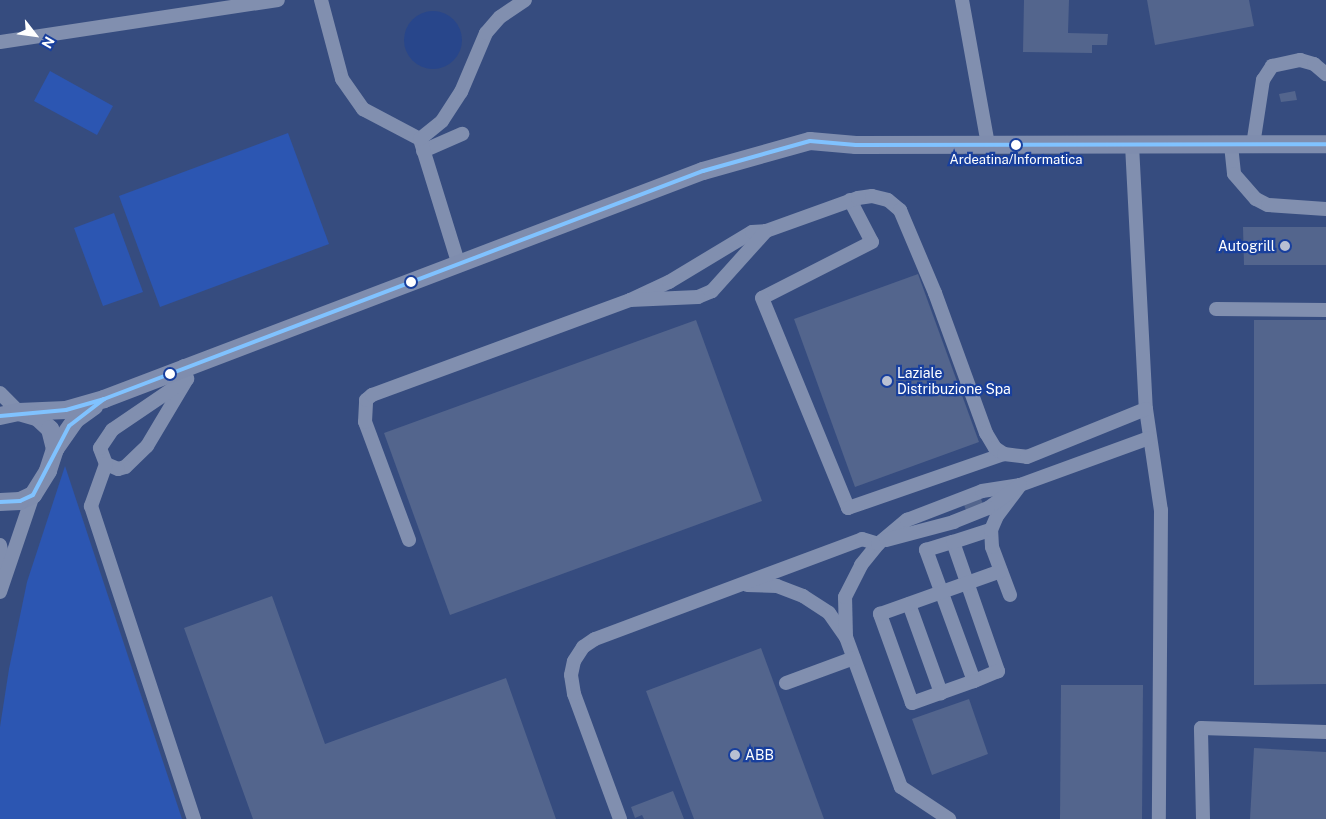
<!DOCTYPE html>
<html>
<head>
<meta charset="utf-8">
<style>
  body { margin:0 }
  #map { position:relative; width:1326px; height:819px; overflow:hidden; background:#364c7f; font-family:"Public Sans",sans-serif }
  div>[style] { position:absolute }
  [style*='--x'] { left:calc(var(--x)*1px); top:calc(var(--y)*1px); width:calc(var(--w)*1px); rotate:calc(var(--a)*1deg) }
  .green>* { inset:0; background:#2c56b2 }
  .water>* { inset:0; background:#28468b }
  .round { border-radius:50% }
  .building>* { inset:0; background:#53658d }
  .minor>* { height:14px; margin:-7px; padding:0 7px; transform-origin:7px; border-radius:7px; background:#818faf }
  .major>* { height:18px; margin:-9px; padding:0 9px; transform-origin:9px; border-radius:9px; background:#7f8dae }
  .bus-1>* { height:4px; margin:-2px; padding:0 2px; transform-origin:2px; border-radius:2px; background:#80c2ff }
  .dots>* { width:14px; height:14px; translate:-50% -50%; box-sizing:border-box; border:2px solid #183f9d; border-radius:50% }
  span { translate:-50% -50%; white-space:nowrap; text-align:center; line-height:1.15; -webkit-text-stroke:4.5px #183f9d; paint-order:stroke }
  .bus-label { font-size:13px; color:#fff }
  .poi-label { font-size:14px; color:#fff }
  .right { translate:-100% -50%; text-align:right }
  .left { translate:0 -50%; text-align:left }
  .north { position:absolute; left:10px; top:10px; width:50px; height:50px; -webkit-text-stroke:4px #183f9d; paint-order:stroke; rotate:120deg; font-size:14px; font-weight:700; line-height:20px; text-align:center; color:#fff }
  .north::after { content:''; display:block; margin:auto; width:18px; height:22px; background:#fff; clip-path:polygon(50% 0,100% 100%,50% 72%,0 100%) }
</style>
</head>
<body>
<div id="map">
  <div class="green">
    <i style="clip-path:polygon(50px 71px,113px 106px,97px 135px,34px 101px)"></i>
    <i style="clip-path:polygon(288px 133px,329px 244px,160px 307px,119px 196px)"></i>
    <i style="clip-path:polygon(114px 213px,143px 292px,103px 306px,74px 228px)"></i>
    <i style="clip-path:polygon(65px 466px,182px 819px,0 819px,0 727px,9px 669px,27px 582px)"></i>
  </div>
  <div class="water">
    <i class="round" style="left:404px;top:11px;width:58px;height:58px"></i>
  </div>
  <div class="building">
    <i style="clip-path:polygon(1024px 0,1069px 0,1068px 33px,1108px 34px,1107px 45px,1092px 45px,1092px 53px,1023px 52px)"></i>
    <i style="clip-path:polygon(1147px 0,1249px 0,1254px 26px,1155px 45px)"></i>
    <i style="clip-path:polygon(1295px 91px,1297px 100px,1281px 102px,1279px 94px)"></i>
    <i style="clip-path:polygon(1243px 227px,1326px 227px,1326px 265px,1244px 265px)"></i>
    <i style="clip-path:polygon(918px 274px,979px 442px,855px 487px,794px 319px)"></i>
    <i style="clip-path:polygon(696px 320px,762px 501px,450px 615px,384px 433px)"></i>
    <i style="clip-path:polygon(1254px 320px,1326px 320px,1326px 684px,1254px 685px)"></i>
    <i style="clip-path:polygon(980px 496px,984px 507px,967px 513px,963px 502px)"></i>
    <i style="clip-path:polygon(272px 596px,325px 744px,506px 678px,556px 819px,253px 819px,184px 628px)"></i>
    <i style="clip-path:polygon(761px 648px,824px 819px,694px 819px,646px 691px)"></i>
    <i style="clip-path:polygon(1061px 685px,1143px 685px,1142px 819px,1060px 819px)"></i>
    <i style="clip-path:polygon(969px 699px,988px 754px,932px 775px,912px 719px)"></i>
    <i style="clip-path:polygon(1254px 748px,1326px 752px,1326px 819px,1250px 819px)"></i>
    <i style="clip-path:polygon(673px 791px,684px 819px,644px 819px,642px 815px,635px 818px,631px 807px)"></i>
  </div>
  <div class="minor">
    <i style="--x:321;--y:0;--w:82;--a:75.1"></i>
    <i style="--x:342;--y:79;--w:37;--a:55"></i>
    <i style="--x:363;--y:109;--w:64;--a:27.8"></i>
    <i style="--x:962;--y:0;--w:146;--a:79.8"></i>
    <i style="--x:0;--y:42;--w:281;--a:-8.6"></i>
    <i style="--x:1132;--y:145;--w:264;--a:87"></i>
    <i style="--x:1146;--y:409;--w:102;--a:81.6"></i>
    <i style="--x:1161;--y:510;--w:309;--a:90.4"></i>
    <i style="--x:1231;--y:145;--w:29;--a:84"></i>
    <i style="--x:1234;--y:174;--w:33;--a:49"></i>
    <i style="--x:1256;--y:199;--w:13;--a:27"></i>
    <i style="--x:1268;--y:205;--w:58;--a:3.9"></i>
    <i style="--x:1253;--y:145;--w:66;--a:-81.3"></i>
    <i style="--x:1263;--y:80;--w:17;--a:-57"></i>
    <i style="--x:1272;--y:66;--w:29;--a:-12"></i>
    <i style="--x:1300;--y:60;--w:15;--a:16"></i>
    <i style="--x:1314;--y:64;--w:16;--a:40"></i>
    <i style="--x:423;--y:151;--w:43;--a:-23.6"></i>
    <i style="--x:850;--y:200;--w:47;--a:62.4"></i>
    <i style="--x:872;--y:242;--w:123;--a:153"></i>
    <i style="--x:762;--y:298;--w:227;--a:67.7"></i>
    <i style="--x:848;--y:508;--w:165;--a:-19.1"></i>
    <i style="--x:766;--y:231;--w:98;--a:-19.7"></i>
    <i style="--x:858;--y:198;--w:14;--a:-8"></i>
    <i style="--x:872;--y:196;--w:16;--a:14"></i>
    <i style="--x:888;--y:200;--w:16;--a:40"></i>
    <i style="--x:900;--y:210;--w:90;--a:67.1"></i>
    <i style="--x:935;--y:293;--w:149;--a:70"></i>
    <i style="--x:986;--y:433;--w:17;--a:59"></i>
    <i style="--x:995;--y:448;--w:11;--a:34"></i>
    <i style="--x:1004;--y:454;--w:23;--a:7"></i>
    <i style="--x:1027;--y:457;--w:128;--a:-22"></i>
    <i style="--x:458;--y:262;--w:129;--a:-107.2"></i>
    <i style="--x:420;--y:139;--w:28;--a:-39"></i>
    <i style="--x:442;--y:121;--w:35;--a:-57"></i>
    <i style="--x:461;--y:92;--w:64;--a:-67"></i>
    <i style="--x:486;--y:33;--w:21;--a:-49"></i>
    <i style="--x:500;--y:17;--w:30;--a:-34"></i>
    <i style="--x:1216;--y:309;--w:110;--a:0.5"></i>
    <i style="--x:184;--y:366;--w:13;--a:77"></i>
    <i style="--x:187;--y:379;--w:78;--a:120.8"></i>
    <i style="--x:147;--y:446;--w:30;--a:136"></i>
    <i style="--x:125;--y:467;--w:7;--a:164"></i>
    <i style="--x:118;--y:469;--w:13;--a:-157"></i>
    <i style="--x:106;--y:464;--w:17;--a:-111"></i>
    <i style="--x:100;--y:448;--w:22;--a:-56"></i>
    <i style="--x:112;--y:430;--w:91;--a:-34.2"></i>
    <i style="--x:0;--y:393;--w:27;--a:45"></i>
    <i style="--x:106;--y:464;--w:45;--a:109.7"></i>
    <i style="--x:91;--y:506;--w:330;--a:71.8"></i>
    <i style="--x:409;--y:540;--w:126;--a:-110.4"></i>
    <i style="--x:365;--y:422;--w:22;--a:-87"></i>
    <i style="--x:366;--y:400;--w:8;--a:-40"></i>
    <i style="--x:372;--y:395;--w:275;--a:-20.2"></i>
    <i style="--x:630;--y:300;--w:43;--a:-24.8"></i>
    <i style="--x:669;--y:282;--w:97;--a:-31.1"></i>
    <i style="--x:752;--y:232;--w:14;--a:-4"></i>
    <i style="--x:766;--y:231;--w:81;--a:132"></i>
    <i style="--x:712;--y:291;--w:15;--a:157"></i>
    <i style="--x:698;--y:297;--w:68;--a:177.5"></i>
    <i style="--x:953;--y:542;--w:137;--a:70.8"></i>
    <i style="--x:998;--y:671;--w:26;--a:157"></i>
    <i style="--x:974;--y:681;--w:140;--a:-110.1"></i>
    <i style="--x:926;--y:550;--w:28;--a:-17"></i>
    <i style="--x:953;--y:542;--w:40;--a:-18"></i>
    <i style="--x:0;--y:545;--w:25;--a:79"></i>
    <i style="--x:747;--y:585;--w:30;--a:2"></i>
    <i style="--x:777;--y:586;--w:28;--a:21"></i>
    <i style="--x:803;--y:596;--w:31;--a:33"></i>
    <i style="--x:829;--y:613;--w:29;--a:55"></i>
    <i style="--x:846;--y:637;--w:160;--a:69.9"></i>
    <i style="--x:901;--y:787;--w:58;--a:33.7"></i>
    <i style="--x:0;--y:592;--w:102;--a:-71.2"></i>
    <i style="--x:1010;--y:595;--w:51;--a:-110.6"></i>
    <i style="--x:992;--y:547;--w:17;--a:-93"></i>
    <i style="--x:991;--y:530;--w:15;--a:-67"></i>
    <i style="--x:997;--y:516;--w:39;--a:-53"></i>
    <i style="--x:1020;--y:485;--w:137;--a:-20"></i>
    <i style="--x:909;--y:604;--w:95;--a:70.2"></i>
    <i style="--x:846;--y:637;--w:40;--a:-91.4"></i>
    <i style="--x:845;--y:597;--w:36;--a:-63"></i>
    <i style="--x:861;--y:565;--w:27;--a:-51"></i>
    <i style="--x:974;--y:681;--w:66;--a:160.5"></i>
    <i style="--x:912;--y:703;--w:95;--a:-109.8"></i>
    <i style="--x:880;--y:614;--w:128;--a:-19.6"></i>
    <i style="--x:786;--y:683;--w:72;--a:-20.2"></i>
    <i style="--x:620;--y:819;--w:133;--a:-110.2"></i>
    <i style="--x:574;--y:694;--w:19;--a:-99"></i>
    <i style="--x:571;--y:675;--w:14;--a:-78"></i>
    <i style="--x:574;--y:661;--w:17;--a:-57"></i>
    <i style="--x:583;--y:647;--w:14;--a:-34"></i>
    <i style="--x:595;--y:639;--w:285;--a:-20.5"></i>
    <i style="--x:862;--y:539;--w:17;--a:17"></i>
    <i style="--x:878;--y:544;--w:38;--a:-40"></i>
    <i style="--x:907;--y:520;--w:80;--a:-21.1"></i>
    <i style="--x:982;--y:491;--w:38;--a:-9"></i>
    <i style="--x:1020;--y:485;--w:39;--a:144"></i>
    <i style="--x:988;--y:508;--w:37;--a:158"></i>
    <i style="--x:954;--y:522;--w:70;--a:165.2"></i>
    <i style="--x:1203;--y:819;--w:91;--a:-91.3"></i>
    <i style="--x:1201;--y:728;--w:125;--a:1.8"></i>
  </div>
  <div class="major">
    <i style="--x:19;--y:412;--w:47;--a:-2.4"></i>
    <i style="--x:66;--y:410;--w:40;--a:-16"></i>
    <i style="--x:104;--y:399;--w:641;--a:-20.84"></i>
    <i style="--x:703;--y:171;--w:111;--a:-15.7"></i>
    <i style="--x:810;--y:141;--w:46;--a:5"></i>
    <i style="--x:856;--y:145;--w:470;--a:-0.1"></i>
    <i style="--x:0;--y:416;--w:19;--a:-12"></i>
    <i style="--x:19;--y:412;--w:19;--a:16"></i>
    <i style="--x:37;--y:417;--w:18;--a:43"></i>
    <i style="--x:50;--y:429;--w:21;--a:76"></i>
    <i style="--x:55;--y:449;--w:23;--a:108"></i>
    <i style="--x:48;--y:471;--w:28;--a:122"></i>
    <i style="--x:33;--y:495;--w:14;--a:155"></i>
    <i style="--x:20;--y:501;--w:20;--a:177"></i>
    <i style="--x:55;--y:449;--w:35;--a:-55"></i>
    <i style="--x:75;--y:420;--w:24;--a:-36"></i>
  </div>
  <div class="bus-1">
    <i style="--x:0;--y:416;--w:66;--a:-5.2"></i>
    <i style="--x:66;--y:410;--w:40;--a:-16"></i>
    <i style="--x:104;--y:399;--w:641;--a:-20.84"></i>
    <i style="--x:703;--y:171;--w:111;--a:-15.7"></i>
    <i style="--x:810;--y:141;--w:46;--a:5"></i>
    <i style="--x:856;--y:145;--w:470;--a:-0.1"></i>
    <i style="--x:0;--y:502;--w:20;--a:-3"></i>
    <i style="--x:20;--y:501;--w:14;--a:-25"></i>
    <i style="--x:33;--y:495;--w:78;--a:-62.4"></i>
    <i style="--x:69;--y:426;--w:44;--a:-37.6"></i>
  </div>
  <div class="dots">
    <i style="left:1016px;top:145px;background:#fff"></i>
    <i style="left:1285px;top:246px;background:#b9c0d2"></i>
    <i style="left:411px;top:282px;background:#fff"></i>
    <i style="left:170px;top:374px;background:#fff"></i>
    <i style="left:887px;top:381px;background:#b9c0d2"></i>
    <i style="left:735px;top:755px;background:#b9c0d2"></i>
  </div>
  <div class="bus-label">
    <span style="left:1016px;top:160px">Ardeatina/Informatica</span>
  </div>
  <div class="poi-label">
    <span class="right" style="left:1275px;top:246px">Autogrill</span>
    <span class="left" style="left:897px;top:381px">Laziale<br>Distribuzione Spa</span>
    <span class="left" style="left:745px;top:755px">ABB</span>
  </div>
  <div class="north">N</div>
</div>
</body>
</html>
